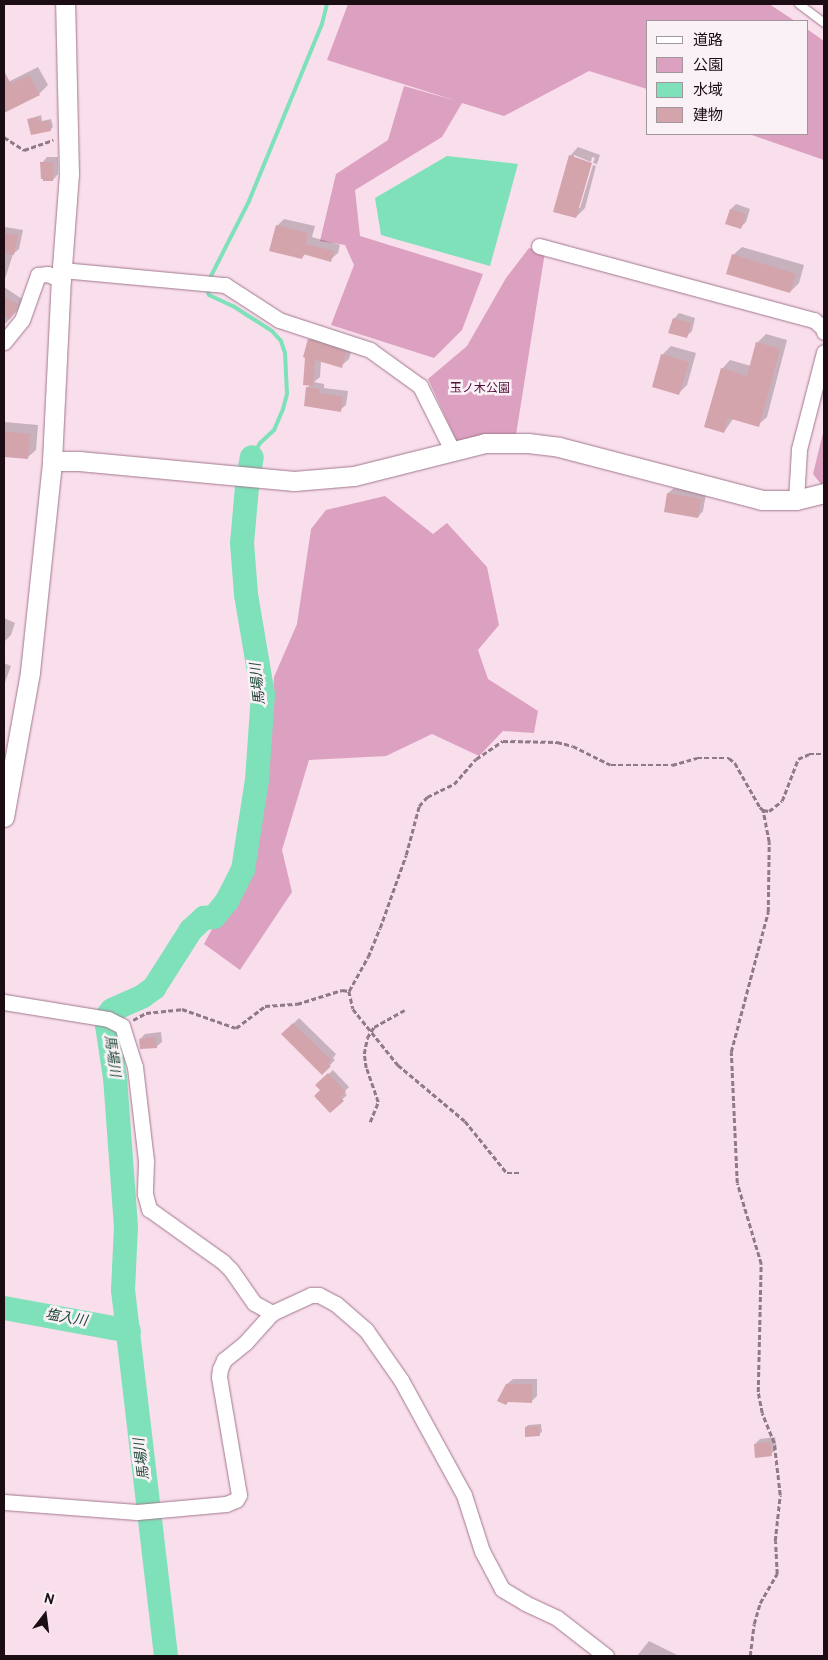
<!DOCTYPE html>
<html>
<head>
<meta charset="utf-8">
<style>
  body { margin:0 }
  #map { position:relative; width:828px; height:1660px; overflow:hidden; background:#f9deec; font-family:Overpass,"Noto Sans JP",sans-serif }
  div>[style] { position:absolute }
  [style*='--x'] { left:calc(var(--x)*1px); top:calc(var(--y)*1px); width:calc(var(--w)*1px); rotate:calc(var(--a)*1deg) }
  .green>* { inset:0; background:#dca1c0 }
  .water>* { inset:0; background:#7ee1ba }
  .shadow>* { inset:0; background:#0003 }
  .stream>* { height:4px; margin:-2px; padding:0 2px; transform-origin:2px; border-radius:2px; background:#7ee1ba }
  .river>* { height:24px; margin:-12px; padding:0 12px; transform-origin:12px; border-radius:12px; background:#7ee1ba }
  .building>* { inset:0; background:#d4a4ac }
  .path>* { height:2.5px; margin-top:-1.25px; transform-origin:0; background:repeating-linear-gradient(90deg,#8f7a85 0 5px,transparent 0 7.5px) }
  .roads { filter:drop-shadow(0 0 1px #a0788d) drop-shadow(0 0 1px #a0788d) }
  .service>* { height:8px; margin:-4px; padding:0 4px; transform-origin:4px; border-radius:4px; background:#fff }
  .minor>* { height:15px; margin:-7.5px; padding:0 7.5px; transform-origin:7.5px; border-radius:7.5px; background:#fff }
  .tertiary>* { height:19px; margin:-9.5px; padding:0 9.5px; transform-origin:9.5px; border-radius:9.5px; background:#fff }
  span { translate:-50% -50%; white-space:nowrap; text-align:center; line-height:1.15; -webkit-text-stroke:5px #faf1f6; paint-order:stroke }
  .park-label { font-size:12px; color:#540e3b }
  .water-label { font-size:14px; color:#1f4939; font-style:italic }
  .frame { position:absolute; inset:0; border:5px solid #1c0d15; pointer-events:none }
  .legend { position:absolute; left:646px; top:20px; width:162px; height:115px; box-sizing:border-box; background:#faf1f6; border:1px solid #a1969c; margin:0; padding:6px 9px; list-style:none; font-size:15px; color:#1c0d15 }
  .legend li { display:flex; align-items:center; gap:10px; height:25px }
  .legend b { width:25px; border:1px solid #a1969c }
  .north { position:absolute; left:20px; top:1590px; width:50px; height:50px; -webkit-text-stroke:4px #faf1f6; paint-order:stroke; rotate:15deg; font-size:14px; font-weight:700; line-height:20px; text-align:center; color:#1c0d15 }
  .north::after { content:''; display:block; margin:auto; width:18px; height:22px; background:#1c0d15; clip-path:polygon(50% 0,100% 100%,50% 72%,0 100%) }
</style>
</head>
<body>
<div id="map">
  <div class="green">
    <i style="clip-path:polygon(348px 4px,769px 4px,795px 21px,647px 21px,647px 89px,589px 71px,504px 116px,462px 103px,442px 137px,355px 190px,360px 236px,483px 274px,462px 330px,434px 358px,331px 325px,354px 265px,345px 245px,320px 241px,336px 174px,388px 140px,404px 86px,457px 101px,327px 60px)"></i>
    <i style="clip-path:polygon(807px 29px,824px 41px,824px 160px,749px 134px,807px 134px)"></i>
    <i style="clip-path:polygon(529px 248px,545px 252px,516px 435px,457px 442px,428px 379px,467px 346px,506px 278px)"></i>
    <i style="clip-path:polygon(824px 429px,824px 488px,813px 474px)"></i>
    <i style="clip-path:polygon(385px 496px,433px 534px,447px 523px,487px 567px,499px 625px,478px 650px,488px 679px,538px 711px,534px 733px,503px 731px,479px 756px,432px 734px,386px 756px,309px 760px,282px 850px,292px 892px,240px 970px,204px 944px,249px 860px,268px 757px,274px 677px,297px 624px,311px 529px,326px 510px)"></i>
  </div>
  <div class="water">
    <i style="clip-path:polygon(447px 156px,518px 164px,490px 266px,381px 235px,375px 198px)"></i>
  </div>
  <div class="shadow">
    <i style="clip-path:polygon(38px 67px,48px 85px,39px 94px,5px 112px,4px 84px)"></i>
    <i style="clip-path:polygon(41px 115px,42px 121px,51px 119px,53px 127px,50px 130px,29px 119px)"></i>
    <i style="clip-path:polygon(578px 147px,600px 155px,597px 164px,593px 163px,595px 158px,592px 157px,591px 162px,574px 155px,578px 208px,580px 208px,593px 165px,596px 166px,585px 208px,576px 217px,570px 156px)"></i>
    <i style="clip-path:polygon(47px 157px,58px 157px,58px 174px,53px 180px,42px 163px)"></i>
    <i style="clip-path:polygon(736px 204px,750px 209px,746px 222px,741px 227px,731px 209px)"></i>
    <i style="clip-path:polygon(284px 219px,315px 226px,312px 237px,340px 245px,338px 253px,330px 260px,306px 253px,302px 258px,277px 226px)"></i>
    <i style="clip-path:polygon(5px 227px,23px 230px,19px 249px,13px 254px,4px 282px)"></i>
    <i style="clip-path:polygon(742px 247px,804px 265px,799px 283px,790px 292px,733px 255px)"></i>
    <i style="clip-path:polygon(4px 287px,22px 299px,19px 309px,4px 325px)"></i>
    <i style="clip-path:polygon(679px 313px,695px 318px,692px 331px,686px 337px,674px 319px)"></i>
    <i style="clip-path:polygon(316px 333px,353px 345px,349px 359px,341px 366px,321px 361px,320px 377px,314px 382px,324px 384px,324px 388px,348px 391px,346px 405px,340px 410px,307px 388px,311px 384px,309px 340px)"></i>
    <i style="clip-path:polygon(766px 334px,787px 340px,767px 417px,758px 425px,733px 419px,724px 432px,722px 369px,730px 360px,751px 366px,757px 343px)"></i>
    <i style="clip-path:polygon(671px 346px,696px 353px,687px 385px,678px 394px,653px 386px,663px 354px)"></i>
    <i style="clip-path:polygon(4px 422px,38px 425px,36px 450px,27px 458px,4px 456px)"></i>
    <i style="clip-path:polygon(674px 488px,706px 494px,703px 511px,698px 517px,668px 493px)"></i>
    <i style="clip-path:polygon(4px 618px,15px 623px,11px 635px,4px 642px)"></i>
    <i style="clip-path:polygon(4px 663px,11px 666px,4px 685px)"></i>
    <i style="clip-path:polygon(299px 1018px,336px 1054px,333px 1058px,335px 1060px,322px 1073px,283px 1034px)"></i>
    <i style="clip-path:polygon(161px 1032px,162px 1042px,156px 1047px,140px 1039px,145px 1034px)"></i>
    <i style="clip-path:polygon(333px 1070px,349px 1087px,344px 1092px,347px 1095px,330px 1111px,322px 1090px,317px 1085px)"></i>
    <i style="clip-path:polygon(513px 1379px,537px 1379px,537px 1396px,531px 1402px,507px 1384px)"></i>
    <i style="clip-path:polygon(541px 1424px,542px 1432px,539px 1434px,526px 1427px,528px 1425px)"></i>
    <i style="clip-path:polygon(775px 1437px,777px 1449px,771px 1454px,755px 1444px,760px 1439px)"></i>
    <i style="clip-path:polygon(649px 1641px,679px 1656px,637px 1656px)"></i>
  </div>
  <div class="stream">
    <i style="--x:210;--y:278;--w:86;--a:-63.1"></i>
    <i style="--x:249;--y:201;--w:191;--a:-67.6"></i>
    <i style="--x:322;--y:24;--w:21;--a:-76"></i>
    <i style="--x:207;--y:290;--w:5;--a:68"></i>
    <i style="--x:209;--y:295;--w:26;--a:25"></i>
    <i style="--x:233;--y:306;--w:46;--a:32.7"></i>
    <i style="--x:272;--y:331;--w:13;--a:48"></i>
    <i style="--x:281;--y:341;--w:13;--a:72"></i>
    <i style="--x:285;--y:353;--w:41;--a:87.2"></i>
    <i style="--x:287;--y:394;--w:16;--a:105"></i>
    <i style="--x:283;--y:409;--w:23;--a:113"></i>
    <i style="--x:274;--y:430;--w:19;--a:137"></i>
    <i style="--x:260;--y:443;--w:16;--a:120"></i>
  </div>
  <div class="river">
    <i style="--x:4;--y:1308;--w:127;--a:10.4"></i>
    <i style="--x:166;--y:1656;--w:369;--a:-96.7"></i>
    <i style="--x:123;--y:1290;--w:63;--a:-87.3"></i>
    <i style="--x:126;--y:1227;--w:149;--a:-94.2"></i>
    <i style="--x:115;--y:1078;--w:54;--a:-98.6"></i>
    <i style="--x:107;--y:1025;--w:10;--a:-84"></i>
    <i style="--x:108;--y:1015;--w:6;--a:-51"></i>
    <i style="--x:112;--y:1010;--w:34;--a:-24"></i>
    <i style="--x:143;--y:996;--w:14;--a:-36"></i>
    <i style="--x:154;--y:988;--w:69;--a:-57.5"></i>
    <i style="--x:191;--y:930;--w:18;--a:-43"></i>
    <i style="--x:204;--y:918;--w:10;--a:-6"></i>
    <i style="--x:214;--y:917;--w:21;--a:-51"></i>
    <i style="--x:227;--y:901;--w:35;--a:-63"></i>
    <i style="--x:243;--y:870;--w:91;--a:-81.2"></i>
    <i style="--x:257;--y:780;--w:85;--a:-86"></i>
    <i style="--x:263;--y:695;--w:102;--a:-99.6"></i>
    <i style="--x:246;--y:594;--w:51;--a:-94.5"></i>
    <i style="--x:242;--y:543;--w:56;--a:-84.9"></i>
    <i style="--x:247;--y:487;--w:30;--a:-81"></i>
  </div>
  <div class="building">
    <i style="clip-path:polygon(4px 71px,11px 84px,29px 75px,40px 95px,4px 113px)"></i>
    <i style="clip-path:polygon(38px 117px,40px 122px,49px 121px,51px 131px,31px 135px,27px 119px)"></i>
    <i style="clip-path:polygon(569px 155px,592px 163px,576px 218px,553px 212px)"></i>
    <i style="clip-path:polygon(40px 162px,53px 162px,53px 181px,43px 181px,43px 179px,41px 179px)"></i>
    <i style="clip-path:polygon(730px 209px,746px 214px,741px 229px,725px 224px)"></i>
    <i style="clip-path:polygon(276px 225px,308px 233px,306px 244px,334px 251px,331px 262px,303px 254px,302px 259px,269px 251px)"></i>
    <i style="clip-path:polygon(4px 233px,18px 235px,14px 255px,4px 253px)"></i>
    <i style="clip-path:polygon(732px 254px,796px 274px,790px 293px,726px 274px)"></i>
    <i style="clip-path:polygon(4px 297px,18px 304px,10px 319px,4px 316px)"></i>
    <i style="clip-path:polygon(673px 318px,691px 323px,687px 338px,668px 333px)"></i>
    <i style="clip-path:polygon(308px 339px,346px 352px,342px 368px,315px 360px,313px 386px,303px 385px,305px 358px,303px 357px)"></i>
    <i style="clip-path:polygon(756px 342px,780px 349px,759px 427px,728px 418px,724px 433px,704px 427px,721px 368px,747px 376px)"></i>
    <i style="clip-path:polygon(661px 354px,689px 362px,679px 395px,652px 387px)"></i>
    <i style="clip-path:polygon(306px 387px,320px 389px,319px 393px,343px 397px,341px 412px,304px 406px)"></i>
    <i style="clip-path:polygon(4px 431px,30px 434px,28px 459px,4px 457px)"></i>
    <i style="clip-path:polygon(667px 493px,701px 499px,698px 518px,664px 512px)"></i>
    <i style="clip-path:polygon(293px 1023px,331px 1060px,328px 1064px,331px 1066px,322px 1075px,281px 1034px)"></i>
    <i style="clip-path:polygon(155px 1037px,157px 1048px,140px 1049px,139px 1039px)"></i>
    <i style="clip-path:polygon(328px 1073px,346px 1092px,340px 1097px,344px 1101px,330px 1113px,314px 1096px,320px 1090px,315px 1085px)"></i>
    <i style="clip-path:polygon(506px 1384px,532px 1384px,532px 1403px,508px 1402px,506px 1405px,497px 1401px)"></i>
    <i style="clip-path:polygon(539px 1426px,540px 1436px,525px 1437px,525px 1427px)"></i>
    <i style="clip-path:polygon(770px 1442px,772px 1456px,755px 1458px,754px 1444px)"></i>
  </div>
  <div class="path">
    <i style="--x:4;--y:137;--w:24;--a:33"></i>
    <i style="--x:24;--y:150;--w:31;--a:-19"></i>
    <i style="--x:349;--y:991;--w:18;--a:77"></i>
    <i style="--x:353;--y:1009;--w:72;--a:51.2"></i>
    <i style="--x:398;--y:1065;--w:87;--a:39.9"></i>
    <i style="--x:465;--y:1121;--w:67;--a:51.1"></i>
    <i style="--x:507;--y:1173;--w:14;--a:0"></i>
    <i style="--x:133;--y:1020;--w:15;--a:-28"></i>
    <i style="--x:146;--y:1013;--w:36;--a:-6"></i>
    <i style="--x:182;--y:1009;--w:57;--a:19.4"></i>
    <i style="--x:236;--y:1028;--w:36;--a:-37"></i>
    <i style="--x:265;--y:1006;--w:32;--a:-4"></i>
    <i style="--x:297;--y:1004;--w:47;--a:-17.3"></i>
    <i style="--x:342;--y:990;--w:7;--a:8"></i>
    <i style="--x:349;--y:991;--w:39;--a:-61"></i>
    <i style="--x:368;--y:957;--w:31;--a:-68"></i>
    <i style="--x:380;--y:928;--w:77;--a:-70.4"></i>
    <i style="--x:406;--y:855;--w:51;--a:-75.1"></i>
    <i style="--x:419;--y:806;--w:12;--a:-48"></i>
    <i style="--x:427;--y:797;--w:30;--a:-26"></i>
    <i style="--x:454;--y:784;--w:33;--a:-49"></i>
    <i style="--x:476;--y:759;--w:32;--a:-34"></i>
    <i style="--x:503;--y:741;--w:54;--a:1.1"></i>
    <i style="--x:557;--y:742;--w:16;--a:14"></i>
    <i style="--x:573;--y:746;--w:42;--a:26.6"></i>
    <i style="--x:611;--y:765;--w:61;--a:0"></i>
    <i style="--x:672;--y:765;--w:26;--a:-16"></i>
    <i style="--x:697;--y:758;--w:32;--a:0"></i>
    <i style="--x:729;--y:758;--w:8;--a:40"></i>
    <i style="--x:735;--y:763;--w:51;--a:60.4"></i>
    <i style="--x:760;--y:807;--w:4;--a:45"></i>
    <i style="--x:763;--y:810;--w:6;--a:9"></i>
    <i style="--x:769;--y:811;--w:16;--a:-38"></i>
    <i style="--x:782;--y:801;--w:45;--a:-69.1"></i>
    <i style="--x:798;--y:759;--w:12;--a:-24"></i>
    <i style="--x:809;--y:754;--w:15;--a:0"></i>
    <i style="--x:370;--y:1122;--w:22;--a:-68"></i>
    <i style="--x:378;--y:1102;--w:36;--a:-109"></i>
    <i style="--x:366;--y:1068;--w:14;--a:-98"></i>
    <i style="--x:364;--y:1054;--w:16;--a:-79"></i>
    <i style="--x:367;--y:1038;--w:13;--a:-58"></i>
    <i style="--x:374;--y:1027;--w:35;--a:-29"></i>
    <i style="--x:750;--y:1656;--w:32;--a:-83"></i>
    <i style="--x:754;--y:1624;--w:22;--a:-74"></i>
    <i style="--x:760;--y:1603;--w:34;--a:-60"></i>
    <i style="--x:777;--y:1574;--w:33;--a:-93"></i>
    <i style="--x:775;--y:1541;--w:46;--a:-83.8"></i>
    <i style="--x:780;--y:1495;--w:52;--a:-96.6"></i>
    <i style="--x:774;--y:1443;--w:32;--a:-112"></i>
    <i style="--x:762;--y:1413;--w:21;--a:-101"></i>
    <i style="--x:758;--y:1392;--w:128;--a:-88.7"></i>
    <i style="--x:761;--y:1264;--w:84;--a:-106.5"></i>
    <i style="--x:737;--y:1183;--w:131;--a:-92.6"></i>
    <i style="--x:731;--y:1052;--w:145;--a:-75.2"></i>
    <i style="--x:768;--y:912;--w:70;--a:-89.2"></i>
    <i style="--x:769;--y:842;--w:33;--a:-101"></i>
  </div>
  <div class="roads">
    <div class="service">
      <i style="--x:799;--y:4;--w:31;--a:37"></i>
    </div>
    <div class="minor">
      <i style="--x:539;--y:246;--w:285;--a:15.1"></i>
      <i style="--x:814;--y:320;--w:12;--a:42"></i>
      <i style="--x:823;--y:328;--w:4;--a:76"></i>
      <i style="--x:62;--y:270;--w:164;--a:5.3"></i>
      <i style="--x:225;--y:285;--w:64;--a:32.9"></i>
      <i style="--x:279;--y:320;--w:96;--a:18.2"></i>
      <i style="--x:370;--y:350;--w:62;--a:35.8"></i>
      <i style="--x:420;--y:386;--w:72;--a:63.4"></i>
      <i style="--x:4;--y:342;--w:28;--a:-51"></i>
      <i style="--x:22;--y:320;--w:48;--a:-70.4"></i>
      <i style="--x:38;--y:275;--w:10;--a:-6"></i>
      <i style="--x:48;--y:274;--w:14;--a:25"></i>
      <i style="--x:796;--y:500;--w:51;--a:-86.6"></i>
      <i style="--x:799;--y:449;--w:100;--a:-75.5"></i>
      <i style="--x:4;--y:1002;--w:105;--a:9.3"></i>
      <i style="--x:108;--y:1019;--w:16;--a:27"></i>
      <i style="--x:122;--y:1026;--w:43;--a:72.4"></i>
      <i style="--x:135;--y:1067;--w:95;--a:83.3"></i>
      <i style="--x:146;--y:1161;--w:33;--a:92"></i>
      <i style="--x:145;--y:1194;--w:16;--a:75"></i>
      <i style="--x:149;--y:1209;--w:91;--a:35.6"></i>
      <i style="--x:223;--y:1262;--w:11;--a:45"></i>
      <i style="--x:231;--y:1270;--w:40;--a:55.1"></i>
      <i style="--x:254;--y:1303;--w:21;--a:29"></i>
      <i style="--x:272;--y:1313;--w:43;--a:-24.8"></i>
      <i style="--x:311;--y:1295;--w:8;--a:0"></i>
      <i style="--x:319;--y:1295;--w:19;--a:28"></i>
      <i style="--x:336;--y:1304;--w:40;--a:41"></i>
      <i style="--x:366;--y:1330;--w:61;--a:55"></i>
      <i style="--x:401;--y:1380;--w:131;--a:61.3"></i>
      <i style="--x:464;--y:1495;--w:59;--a:72.2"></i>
      <i style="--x:482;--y:1551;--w:43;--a:62.2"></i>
      <i style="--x:502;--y:1589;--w:27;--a:31"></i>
      <i style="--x:525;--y:1603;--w:35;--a:25"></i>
      <i style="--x:557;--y:1618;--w:62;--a:37.8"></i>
      <i style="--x:4;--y:1502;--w:133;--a:4.3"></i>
      <i style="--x:137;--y:1512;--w:89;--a:-5.1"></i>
      <i style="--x:226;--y:1504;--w:11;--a:-22"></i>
      <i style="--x:236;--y:1500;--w:6;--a:-59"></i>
      <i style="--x:239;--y:1495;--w:120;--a:-99.6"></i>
      <i style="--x:219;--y:1377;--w:8;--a:-83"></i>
      <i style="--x:220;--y:1369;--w:10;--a:-66"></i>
      <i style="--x:224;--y:1360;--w:27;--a:-39"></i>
      <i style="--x:245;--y:1343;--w:40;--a:-48"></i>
    </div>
    <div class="tertiary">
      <i style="--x:52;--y:461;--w:27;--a:0"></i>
      <i style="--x:79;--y:461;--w:216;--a:5.3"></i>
      <i style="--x:294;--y:481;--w:60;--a:-4.8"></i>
      <i style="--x:354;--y:476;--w:135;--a:-14.1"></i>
      <i style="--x:485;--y:443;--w:43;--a:0"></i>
      <i style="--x:528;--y:443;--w:31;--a:7"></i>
      <i style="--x:559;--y:447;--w:210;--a:14.6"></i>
      <i style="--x:762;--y:500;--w:34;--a:0"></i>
      <i style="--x:796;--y:500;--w:29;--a:-14"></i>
      <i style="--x:4;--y:817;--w:147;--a:-79.8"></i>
      <i style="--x:30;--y:672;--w:212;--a:-84"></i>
      <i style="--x:52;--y:461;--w:181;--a:-87.2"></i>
      <i style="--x:61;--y:280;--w:106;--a:-85.7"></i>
      <i style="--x:69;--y:174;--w:170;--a:-91.3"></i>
    </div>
  </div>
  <div class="park-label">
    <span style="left:480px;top:390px">玉ノ木公園</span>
  </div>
  <div class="water-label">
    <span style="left:259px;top:684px;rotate:-96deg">馬場川</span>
    <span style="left:111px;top:1056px;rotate:82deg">馬場川</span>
    <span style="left:66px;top:1319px;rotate:10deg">塩入川</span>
    <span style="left:143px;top:1459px;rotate:-97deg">馬場川</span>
  </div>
  <div class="frame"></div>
  <ul class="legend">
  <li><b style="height:6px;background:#fff"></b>道路</li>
  <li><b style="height:14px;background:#dca1c0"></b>公園</li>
  <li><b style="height:14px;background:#7ee1ba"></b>水域</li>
  <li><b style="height:14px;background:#d4a4ac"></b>建物</li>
  </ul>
  <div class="north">N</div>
</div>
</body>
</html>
